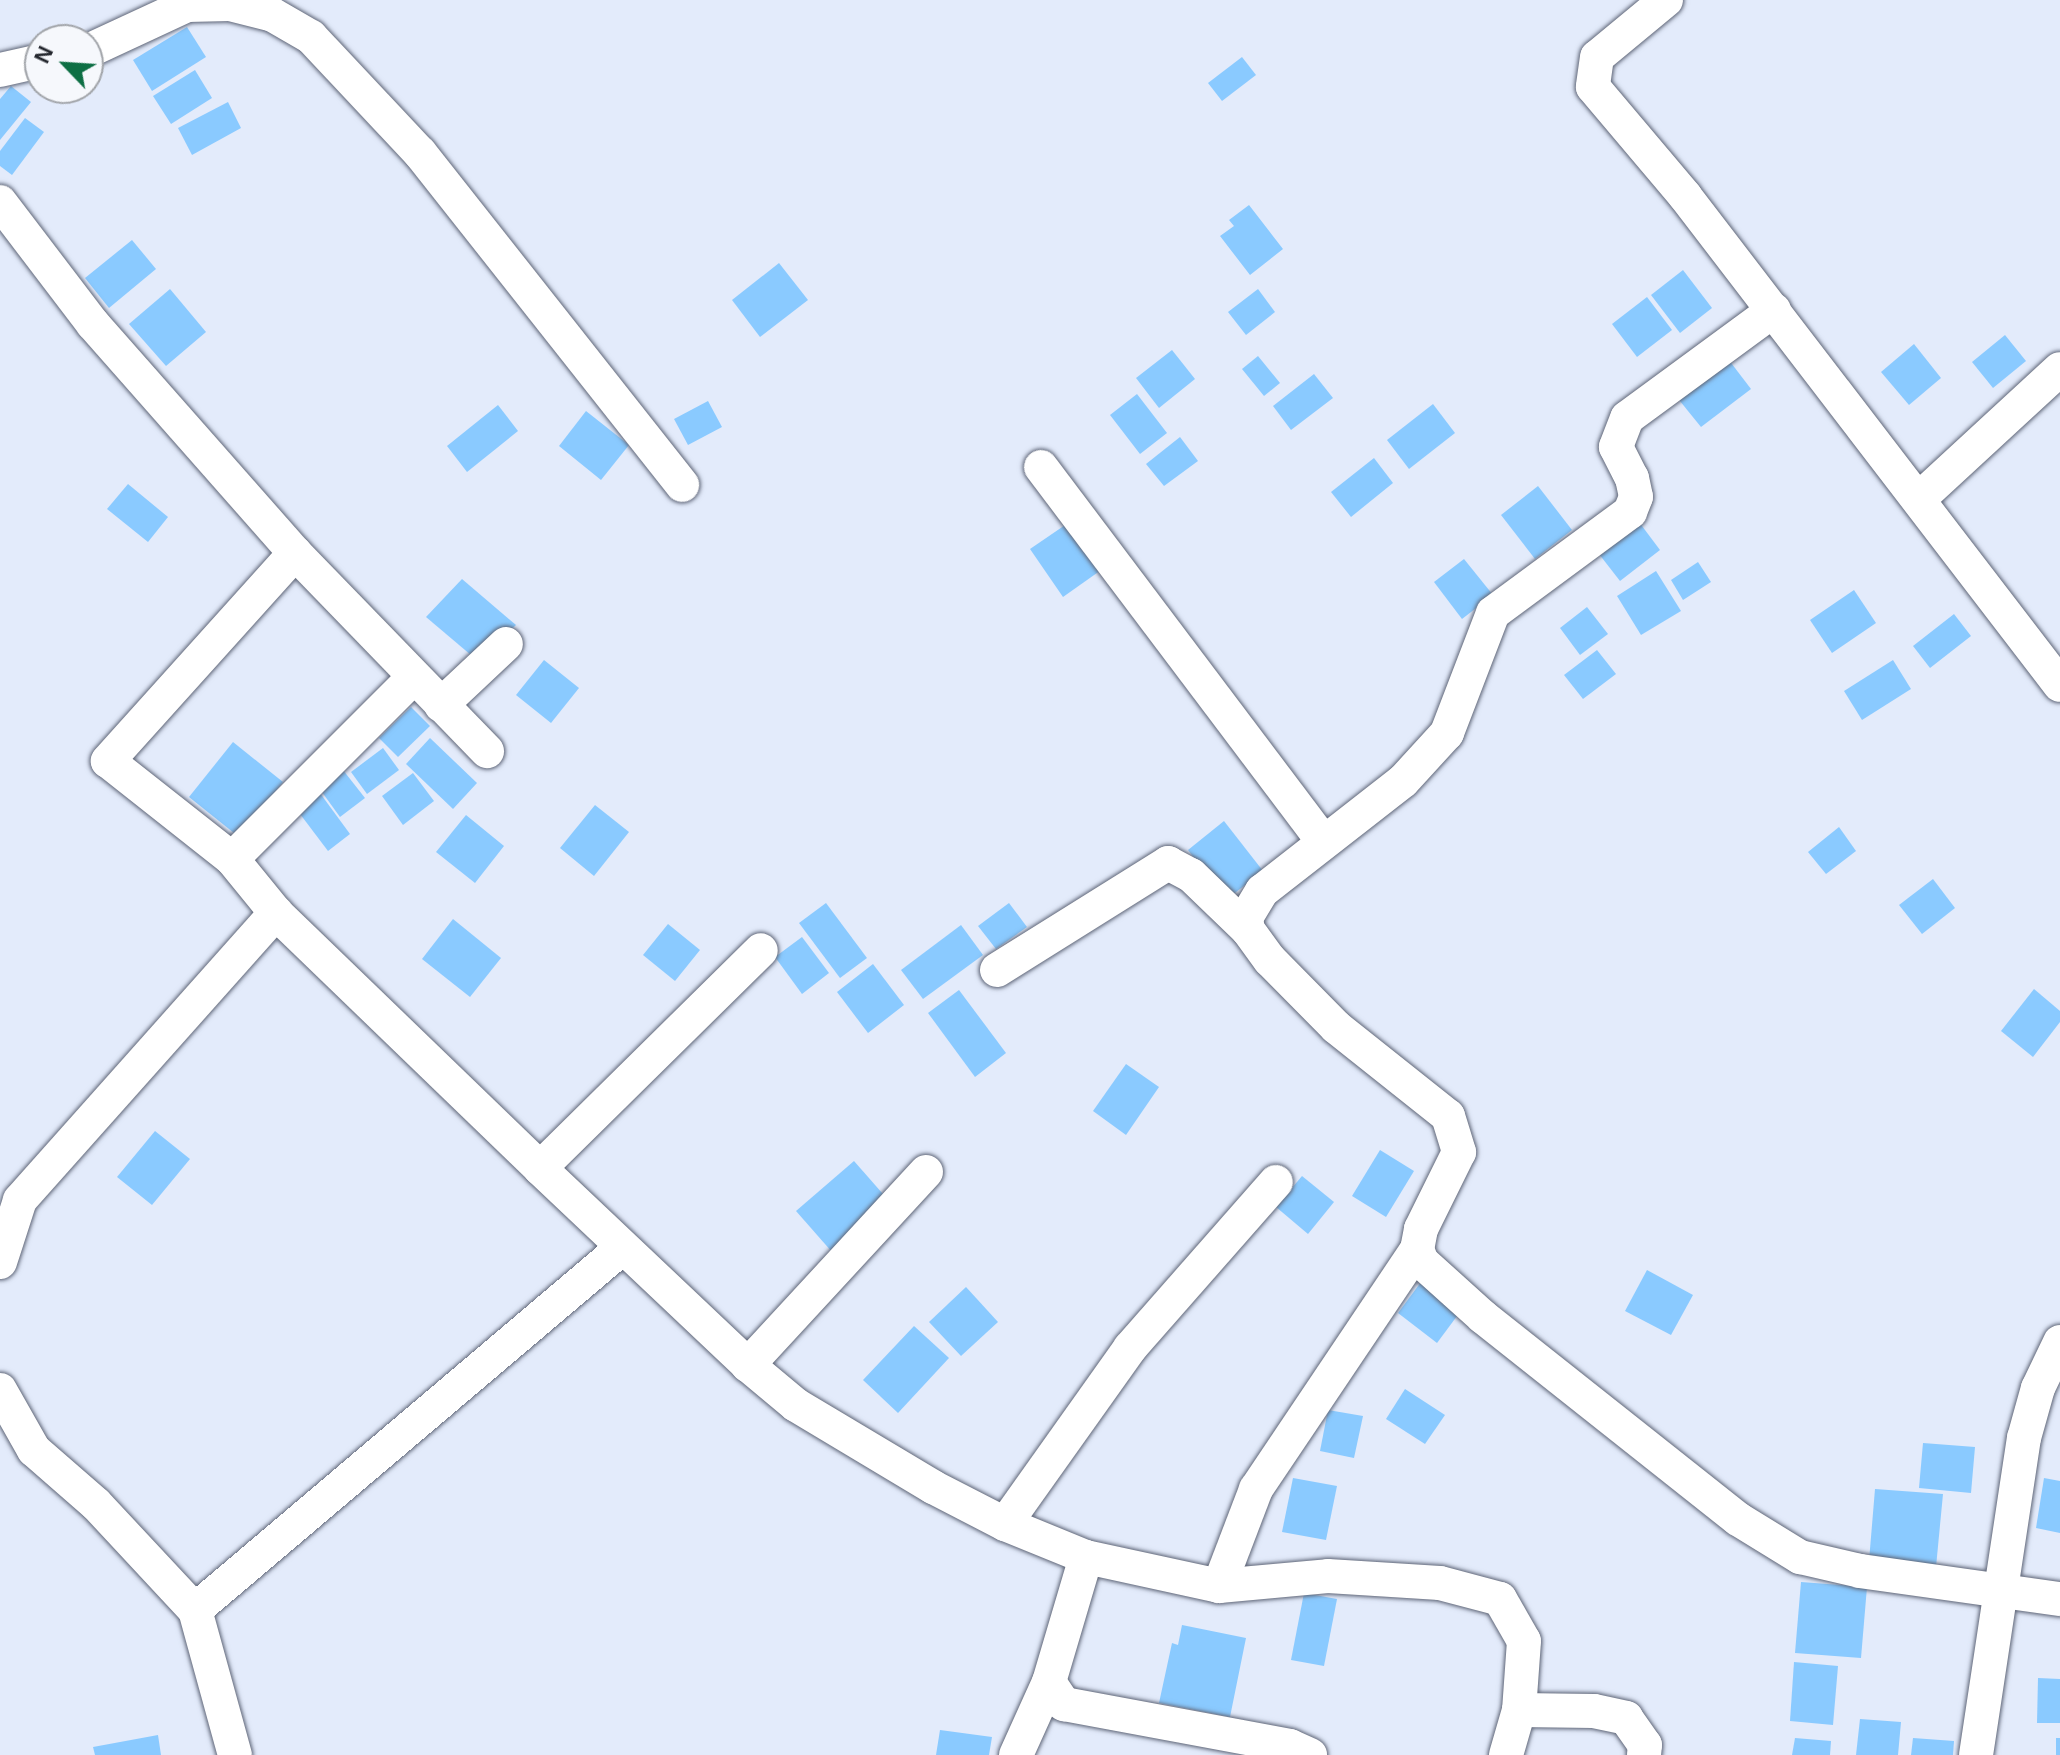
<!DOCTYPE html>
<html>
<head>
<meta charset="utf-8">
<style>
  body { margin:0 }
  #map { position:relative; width:2060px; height:1755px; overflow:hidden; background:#e3ebfb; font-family:Helvetica,sans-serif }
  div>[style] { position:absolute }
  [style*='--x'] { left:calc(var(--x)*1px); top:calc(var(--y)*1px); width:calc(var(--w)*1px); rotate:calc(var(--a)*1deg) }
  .building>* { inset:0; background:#8acaff }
  .roads { filter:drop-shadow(0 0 2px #5e6577) drop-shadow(0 0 2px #5e6577) }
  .street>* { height:34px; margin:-17px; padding:0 17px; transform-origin:17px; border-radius:17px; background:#fff }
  span { translate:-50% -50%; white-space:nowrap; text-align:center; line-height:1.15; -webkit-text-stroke:8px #f6f8fc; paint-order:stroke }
  .north { position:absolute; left:24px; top:24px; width:80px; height:80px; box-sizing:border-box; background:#f6f8fc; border:2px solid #a2a5aa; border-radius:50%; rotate:295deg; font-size:22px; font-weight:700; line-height:32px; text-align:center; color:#25282f }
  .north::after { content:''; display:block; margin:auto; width:28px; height:36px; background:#0e6f44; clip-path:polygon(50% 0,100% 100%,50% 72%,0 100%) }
</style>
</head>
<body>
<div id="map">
  <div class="building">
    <i style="clip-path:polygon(187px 27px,206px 57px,152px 91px,133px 60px)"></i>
    <i style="clip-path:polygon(1242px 57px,1256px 75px,1222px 101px,1208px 83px)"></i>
    <i style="clip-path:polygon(195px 70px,212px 98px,171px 124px,153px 96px)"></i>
    <i style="clip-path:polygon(11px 86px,31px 102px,0 140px,0 99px)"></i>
    <i style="clip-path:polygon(228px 102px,241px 128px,192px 155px,178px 128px)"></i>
    <i style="clip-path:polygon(25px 118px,44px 132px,12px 175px,0 166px,0 151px)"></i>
    <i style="clip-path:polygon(1249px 205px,1283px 249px,1250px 275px,1220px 236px,1234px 226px,1229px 220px)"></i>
    <i style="clip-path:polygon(132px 240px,156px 269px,109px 308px,85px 278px)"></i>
    <i style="clip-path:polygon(779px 263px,808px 300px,760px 337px,732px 300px)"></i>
    <i style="clip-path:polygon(1683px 270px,1712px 308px,1680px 333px,1651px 295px)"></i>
    <i style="clip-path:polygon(170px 289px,206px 332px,166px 366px,129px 324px)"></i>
    <i style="clip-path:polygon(1258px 289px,1275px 312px,1246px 335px,1228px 312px)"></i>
    <i style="clip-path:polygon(1647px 297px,1672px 330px,1637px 357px,1612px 324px)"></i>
    <i style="clip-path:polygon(2005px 335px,2026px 361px,1993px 388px,1972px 362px)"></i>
    <i style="clip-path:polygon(1914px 344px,1941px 378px,1909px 405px,1881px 372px)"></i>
    <i style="clip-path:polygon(1172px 350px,1195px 379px,1159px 408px,1136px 378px)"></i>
    <i style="clip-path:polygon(1722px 351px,1751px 389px,1701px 427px,1671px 390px)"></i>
    <i style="clip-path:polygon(1258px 356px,1280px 383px,1264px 396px,1242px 369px)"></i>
    <i style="clip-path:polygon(1314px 374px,1333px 398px,1291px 430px,1273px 406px)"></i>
    <i style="clip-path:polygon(1137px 394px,1167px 433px,1140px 454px,1110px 415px)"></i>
    <i style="clip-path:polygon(708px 401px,722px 427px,688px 445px,674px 419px)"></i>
    <i style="clip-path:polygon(1433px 404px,1455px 433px,1409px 469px,1387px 440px)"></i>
    <i style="clip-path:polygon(498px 405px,518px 431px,467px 472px,447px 446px)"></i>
    <i style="clip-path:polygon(586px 411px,629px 445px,601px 480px,559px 446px)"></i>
    <i style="clip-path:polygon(1180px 437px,1198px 461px,1164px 486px,1146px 464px)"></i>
    <i style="clip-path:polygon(1374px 458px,1393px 483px,1351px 517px,1331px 492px)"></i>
    <i style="clip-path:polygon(128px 484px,168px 517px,148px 542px,107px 509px)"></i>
    <i style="clip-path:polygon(1538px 486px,1572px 530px,1535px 559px,1501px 515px)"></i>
    <i style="clip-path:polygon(1071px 521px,1104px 568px,1063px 597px,1030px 549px)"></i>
    <i style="clip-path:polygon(1639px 522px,1660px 550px,1620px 581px,1599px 554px)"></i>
    <i style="clip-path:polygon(1464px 559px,1493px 595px,1462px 619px,1434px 582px)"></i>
    <i style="clip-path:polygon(1698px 562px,1711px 582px,1683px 600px,1671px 580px)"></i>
    <i style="clip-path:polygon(1656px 571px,1681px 611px,1641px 635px,1617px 596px)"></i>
    <i style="clip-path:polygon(462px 579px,516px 625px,478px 661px,426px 617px)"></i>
    <i style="clip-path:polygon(1854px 590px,1876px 623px,1832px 653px,1810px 620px)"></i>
    <i style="clip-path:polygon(1587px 607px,1608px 634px,1580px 655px,1560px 628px)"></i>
    <i style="clip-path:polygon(1954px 614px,1971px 636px,1930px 668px,1913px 646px)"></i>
    <i style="clip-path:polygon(1597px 650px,1616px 674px,1583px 699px,1564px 675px)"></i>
    <i style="clip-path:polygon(544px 660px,579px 688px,551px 723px,516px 695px)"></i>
    <i style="clip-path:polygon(1893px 660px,1911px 689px,1862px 720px,1844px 691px)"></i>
    <i style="clip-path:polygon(411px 707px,430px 726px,398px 757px,379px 738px)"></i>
    <i style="clip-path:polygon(430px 738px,477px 783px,453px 809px,406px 764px)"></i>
    <i style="clip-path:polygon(233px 742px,283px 782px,239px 837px,189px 797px)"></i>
    <i style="clip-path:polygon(383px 748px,399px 770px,367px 794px,351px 772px)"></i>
    <i style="clip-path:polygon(343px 770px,365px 798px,340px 817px,319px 788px)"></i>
    <i style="clip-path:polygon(413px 773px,434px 801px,403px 825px,382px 796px)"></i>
    <i style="clip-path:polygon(317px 789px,350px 834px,328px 851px,294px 806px)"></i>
    <i style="clip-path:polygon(595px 805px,629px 832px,594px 876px,560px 848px)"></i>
    <i style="clip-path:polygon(466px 815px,504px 846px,475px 883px,436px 852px)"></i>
    <i style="clip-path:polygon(1224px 821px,1263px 871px,1226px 900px,1188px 850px)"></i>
    <i style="clip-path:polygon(1839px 827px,1856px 851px,1826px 874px,1808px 852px)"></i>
    <i style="clip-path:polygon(1933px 879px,1955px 908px,1922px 934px,1899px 905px)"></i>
    <i style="clip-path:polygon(826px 903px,867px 958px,840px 978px,799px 923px)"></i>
    <i style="clip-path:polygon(1009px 903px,1027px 927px,996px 949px,978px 926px)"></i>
    <i style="clip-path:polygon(453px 919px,501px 958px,470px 997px,422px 959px)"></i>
    <i style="clip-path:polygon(668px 924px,700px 950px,675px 981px,643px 955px)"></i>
    <i style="clip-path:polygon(961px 925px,983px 955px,923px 999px,901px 970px)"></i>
    <i style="clip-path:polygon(802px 937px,829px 973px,802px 994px,775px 957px)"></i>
    <i style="clip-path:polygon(873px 964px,904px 1005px,868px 1033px,837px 992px)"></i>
    <i style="clip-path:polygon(2034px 989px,2060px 1011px,2060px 1022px,2033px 1057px,2001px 1031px)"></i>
    <i style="clip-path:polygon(959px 990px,1006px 1053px,975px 1077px,928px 1013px)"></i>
    <i style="clip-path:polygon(1126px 1064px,1159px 1087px,1126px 1135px,1093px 1111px)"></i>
    <i style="clip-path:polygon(155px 1131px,190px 1159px,152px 1205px,117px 1177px)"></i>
    <i style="clip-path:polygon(1380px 1150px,1414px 1171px,1386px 1217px,1352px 1196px)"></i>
    <i style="clip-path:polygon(854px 1161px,890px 1202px,832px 1252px,796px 1211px)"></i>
    <i style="clip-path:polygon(1302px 1176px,1334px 1202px,1308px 1234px,1276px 1207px)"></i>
    <i style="clip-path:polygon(1647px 1270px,1693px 1295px,1671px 1335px,1625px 1311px)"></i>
    <i style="clip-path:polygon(1424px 1278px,1463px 1308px,1437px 1343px,1398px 1313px)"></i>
    <i style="clip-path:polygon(966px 1287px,998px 1322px,961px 1356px,929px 1322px)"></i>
    <i style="clip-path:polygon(914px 1326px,949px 1358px,898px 1413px,863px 1380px)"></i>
    <i style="clip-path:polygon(1405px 1389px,1445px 1415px,1425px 1444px,1386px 1419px)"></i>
    <i style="clip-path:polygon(1328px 1410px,1363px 1416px,1354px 1458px,1320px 1451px)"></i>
    <i style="clip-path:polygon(1923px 1443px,1975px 1447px,1971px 1493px,1919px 1488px)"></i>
    <i style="clip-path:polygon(1293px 1478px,1337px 1486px,1326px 1540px,1282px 1532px)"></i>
    <i style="clip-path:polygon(2044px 1478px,2060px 1481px,2060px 1533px,2036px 1528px)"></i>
    <i style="clip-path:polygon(1875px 1489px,1943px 1494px,1936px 1567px,1869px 1561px)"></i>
    <i style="clip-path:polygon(1801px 1582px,1867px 1587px,1861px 1658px,1795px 1653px)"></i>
    <i style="clip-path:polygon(1304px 1593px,1337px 1599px,1324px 1666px,1291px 1660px)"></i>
    <i style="clip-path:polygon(1182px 1625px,1246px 1638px,1230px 1717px,1159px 1703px,1172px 1643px,1178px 1645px)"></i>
    <i style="clip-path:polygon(1794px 1662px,1838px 1666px,1833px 1725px,1790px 1721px)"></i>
    <i style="clip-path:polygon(2038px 1678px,2060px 1679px,2060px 1723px,2037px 1723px)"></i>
    <i style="clip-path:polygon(1860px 1719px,1901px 1722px,1898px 1755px,1856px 1755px)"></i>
    <i style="clip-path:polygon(940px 1730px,992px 1737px,989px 1755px,936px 1755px)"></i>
    <i style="clip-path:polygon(158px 1735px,161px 1755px,95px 1755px,93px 1747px)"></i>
    <i style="clip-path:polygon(1795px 1738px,1831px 1741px,1830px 1755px,1792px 1755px)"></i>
    <i style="clip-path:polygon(1913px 1738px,1954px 1741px,1953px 1755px,1911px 1755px)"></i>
    <i style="clip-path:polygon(2056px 1738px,2060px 1738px,2060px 1755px,2056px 1755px)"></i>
  </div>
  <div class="roads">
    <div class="street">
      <i style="--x:1666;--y:0;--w:89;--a:140.4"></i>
      <i style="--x:1597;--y:57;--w:30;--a:98"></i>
      <i style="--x:1593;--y:87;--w:143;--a:49.8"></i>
      <i style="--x:1685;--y:196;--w:616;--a:52.52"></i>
      <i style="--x:88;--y:51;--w:109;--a:-24.9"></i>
      <i style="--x:187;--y:5;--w:43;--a:-1.3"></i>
      <i style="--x:230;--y:4;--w:44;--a:14.3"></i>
      <i style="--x:273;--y:15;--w:44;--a:30.1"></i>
      <i style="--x:311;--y:37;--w:159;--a:46.8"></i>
      <i style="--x:420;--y:153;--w:423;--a:51.7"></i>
      <i style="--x:0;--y:70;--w:41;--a:-12.7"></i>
      <i style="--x:0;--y:202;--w:153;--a:52.7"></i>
      <i style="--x:93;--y:324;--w:305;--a:48.6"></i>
      <i style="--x:295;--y:553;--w:276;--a:45.9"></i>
      <i style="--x:1774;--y:310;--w:182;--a:143.7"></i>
      <i style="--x:1627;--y:418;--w:31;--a:111"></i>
      <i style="--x:1616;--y:447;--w:35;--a:63"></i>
      <i style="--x:1632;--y:478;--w:19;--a:78"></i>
      <i style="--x:1636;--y:497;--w:16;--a:112"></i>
      <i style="--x:1630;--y:512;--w:170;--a:143.6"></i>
      <i style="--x:1493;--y:613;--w:129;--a:111"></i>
      <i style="--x:1447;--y:733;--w:65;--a:132.5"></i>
      <i style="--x:1403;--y:781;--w:179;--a:142"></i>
      <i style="--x:1262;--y:891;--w:31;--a:121"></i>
      <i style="--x:1246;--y:918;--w:12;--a:81"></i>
      <i style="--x:1248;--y:930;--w:37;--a:54"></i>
      <i style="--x:1270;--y:960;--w:94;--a:45.4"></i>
      <i style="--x:1336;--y:1027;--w:143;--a:38.5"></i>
      <i style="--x:1448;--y:1116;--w:38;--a:73"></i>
      <i style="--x:1459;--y:1152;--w:86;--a:116.3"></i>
      <i style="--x:1421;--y:1229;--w:20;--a:101"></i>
      <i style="--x:1417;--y:1249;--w:14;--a:69"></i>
      <i style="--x:1422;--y:1262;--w:82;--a:42"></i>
      <i style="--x:1483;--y:1317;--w:325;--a:38.4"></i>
      <i style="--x:1738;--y:1519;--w:73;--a:31.5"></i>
      <i style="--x:1800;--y:1557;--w:62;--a:13.1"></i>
      <i style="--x:1860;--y:1571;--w:202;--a:8"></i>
      <i style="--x:1041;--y:467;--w:468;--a:53"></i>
      <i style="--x:1920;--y:498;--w:190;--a:-42.7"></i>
      <i style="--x:295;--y:553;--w:280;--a:132"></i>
      <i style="--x:108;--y:761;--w:158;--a:38.3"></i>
      <i style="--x:232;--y:859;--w:70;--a:50.8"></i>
      <i style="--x:276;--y:913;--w:367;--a:44"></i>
      <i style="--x:441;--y:705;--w:89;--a:-43.2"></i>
      <i style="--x:232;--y:859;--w:257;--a:-45"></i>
      <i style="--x:997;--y:970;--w:202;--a:-32"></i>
      <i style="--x:1168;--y:863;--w:26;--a:28"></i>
      <i style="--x:1191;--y:875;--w:79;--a:44"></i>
      <i style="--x:926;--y:1172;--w:263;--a:132.7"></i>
      <i style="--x:748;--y:1365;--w:62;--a:39.8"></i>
      <i style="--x:796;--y:1405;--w:160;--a:30.9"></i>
      <i style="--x:933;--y:1487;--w:81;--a:27.2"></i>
      <i style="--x:1005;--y:1524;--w:87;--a:22.2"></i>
      <i style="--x:1086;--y:1557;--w:136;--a:12.3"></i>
      <i style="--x:1219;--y:1586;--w:109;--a:-5.2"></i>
      <i style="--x:1328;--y:1576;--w:112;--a:3.6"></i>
      <i style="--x:1440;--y:1583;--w:62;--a:14.9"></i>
      <i style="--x:1500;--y:1599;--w:48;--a:60.3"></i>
      <i style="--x:1524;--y:1641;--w:69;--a:94.1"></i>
      <i style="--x:1519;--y:1710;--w:75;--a:0.8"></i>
      <i style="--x:1594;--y:1711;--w:33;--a:12"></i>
      <i style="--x:1626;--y:1718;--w:33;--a:55"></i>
      <i style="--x:1645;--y:1745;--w:10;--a:96"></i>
      <i style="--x:0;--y:1262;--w:65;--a:-72.1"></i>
      <i style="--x:20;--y:1200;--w:385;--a:-48.3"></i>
      <i style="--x:748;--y:1365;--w:286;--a:-136.6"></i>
      <i style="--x:540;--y:1168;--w:310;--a:-44.6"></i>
      <i style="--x:0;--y:1390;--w:69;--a:60.5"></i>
      <i style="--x:34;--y:1450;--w:82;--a:41.1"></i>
      <i style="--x:96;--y:1504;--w:145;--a:47"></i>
      <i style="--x:195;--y:1610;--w:150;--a:74.6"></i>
      <i style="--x:1005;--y:1524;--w:216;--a:-54.6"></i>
      <i style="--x:1130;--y:1348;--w:221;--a:-48.7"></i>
      <i style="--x:1086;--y:1557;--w:130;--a:106.5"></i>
      <i style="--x:1049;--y:1682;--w:27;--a:56"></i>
      <i style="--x:1064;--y:1704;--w:230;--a:10.5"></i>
      <i style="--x:1290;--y:1746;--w:22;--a:24"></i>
      <i style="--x:1219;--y:1586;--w:104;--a:-69.1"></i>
      <i style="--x:1256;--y:1489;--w:289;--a:-56.1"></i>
      <i style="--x:195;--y:1610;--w:560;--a:-40.29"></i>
      <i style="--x:1016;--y:1755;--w:80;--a:-65.7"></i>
      <i style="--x:1506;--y:1755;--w:47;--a:-73.9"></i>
      <i style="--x:1976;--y:1755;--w:321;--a:-81.4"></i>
      <i style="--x:2024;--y:1438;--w:52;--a:-74.4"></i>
      <i style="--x:2038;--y:1388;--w:51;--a:-64.4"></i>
    </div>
  </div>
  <div class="north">N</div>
</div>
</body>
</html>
